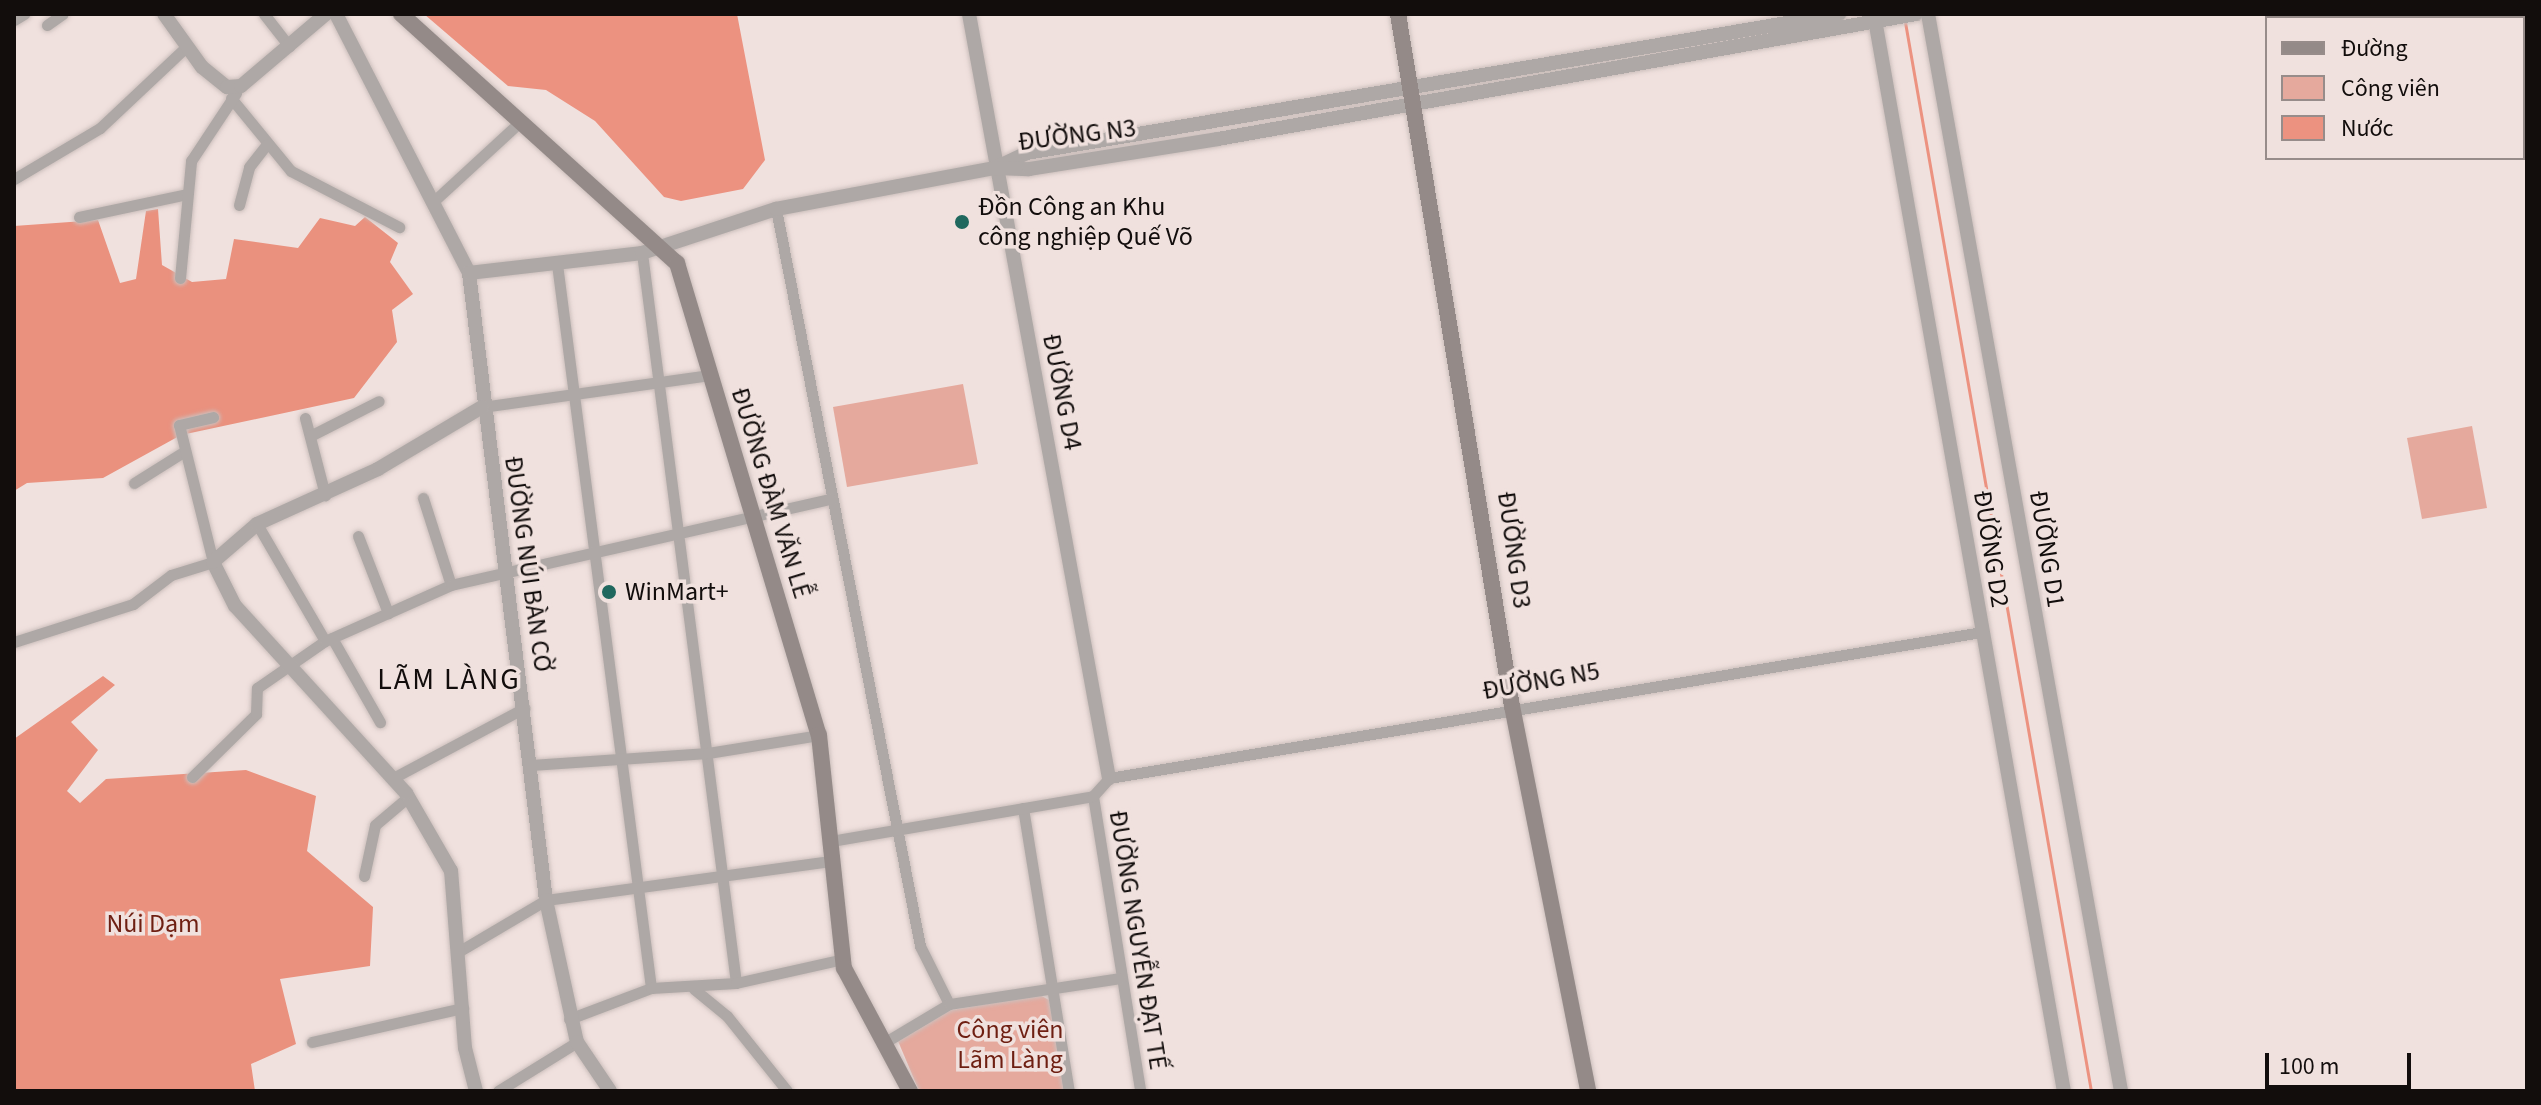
<!DOCTYPE html>
<html>
<head>
<meta charset="utf-8">
<style>
  body { margin:0 }
  #map { position:relative; width:2541px; height:1105px; overflow:hidden; background:#f0e1de; font-family:"Source Sans 3",sans-serif }
  div>[style] { position:absolute }
  [style*='--x'] { left:calc(var(--x)*1px); top:calc(var(--y)*1px); width:calc(var(--w)*1px); rotate:calc(var(--a)*1deg) }
  .green>* { inset:0; background:#e5a99d }
  .forest>* { inset:0; background:#ea917e }
  .water>* { inset:0; background:#ec9280 }
  .stream>* { height:3px; margin:-1.5px; padding:0 1.5px; transform-origin:1.5px; border-radius:1.5px; background:#ec9280 }
  .roads { filter:drop-shadow(0 0 2px #ccbfbc) drop-shadow(0 0 2px #ccbfbc) }
  .minor>* { height:11px; margin:-5.5px; padding:0 5.5px; transform-origin:5.5px; border-radius:5.5px; background:#aea8a6 }
  .tertiary>* { height:14px; margin:-7px; padding:0 7px; transform-origin:7px; border-radius:7px; background:#aea8a6 }
  .secondary>* { height:16px; margin:-8px; padding:0 8px; transform-origin:8px; border-radius:8px; background:#948a88 }
  .dots>* { width:22px; height:22px; translate:-50% -50%; box-sizing:border-box; border:4px solid #f0e1de; border-radius:50% }
  span { translate:-50% -50%; white-space:nowrap; text-align:center; line-height:1.15; -webkit-text-stroke:7px #f0e1de; paint-order:stroke }
  .street-label { font-size:26px; color:#120d0c }
  .poi-label { font-size:26px; color:#120d0c }
  .left { translate:0 -50%; text-align:left }
  .park-label { font-size:26px; color:#6e1f12 }
  .quarter-label { font-size:30px; color:#120d0c; letter-spacing:2px }
  .frame { position:absolute; inset:0; border:16px solid #120d0c; pointer-events:none }
  .legend { position:absolute; left:2265px; top:16px; width:260px; height:144px; box-sizing:border-box; background:#f0e1de; border:2px solid #978c8a; margin:0; padding:10px 14px; list-style:none; font-size:24px; color:#120d0c }
  .legend li { display:flex; align-items:center; gap:16px; height:40px }
  .legend b { width:40px; border:2px solid #978c8a }
  .scale { position:absolute; left:2265px; top:1053px; width:146px; height:36px; box-sizing:border-box; border:4px solid #120d0c; border-top:0; padding-left:10px; font-size:24px; line-height:28px; white-space:nowrap; color:#120d0c; -webkit-text-stroke:6px #f0e1de; paint-order:stroke }
</style>
</head>
<body>
<div id="map">
  <div class="green">
    <i style="clip-path:polygon(963px 384px,978px 464px,847px 487px,833px 407px)"></i>
    <i style="clip-path:polygon(2472px 426px,2487px 508px,2422px 519px,2407px 438px)"></i>
    <i style="clip-path:polygon(1040px 995px,1049px 1000px,1066px 1091px,919px 1091px,898px 1041px,946px 1011px)"></i>
  </div>
  <div class="forest">
    <i style="clip-path:polygon(158px 209px,162px 265px,192px 282px,226px 279px,234px 239px,298px 248px,320px 218px,355px 226px,365px 217px,398px 243px,390px 262px,413px 294px,392px 310px,397px 342px,354px 398px,181px 435px,103px 478px,27px 483px,14px 491px,14px 226px,98px 220px,120px 283px,136px 279px,146px 211px)"></i>
    <i style="clip-path:polygon(103px 676px,115px 685px,71px 722px,98px 750px,67px 791px,80px 803px,106px 779px,246px 770px,316px 796px,307px 851px,373px 907px,370px 966px,280px 979px,296px 1044px,251px 1064px,255px 1091px,14px 1091px,14px 739px)"></i>
  </div>
  <div class="water">
    <i style="clip-path:polygon(424px 14px,737px 14px,765px 160px,743px 189px,681px 201px,664px 197px,595px 121px,546px 90px,508px 86px)"></i>
  </div>
  <div class="stream">
    <i style="--x:1905;--y:22;--w:1085;--a:80.13"></i>
  </div>
  <div class="roads">
    <div class="minor">
      <i style="--x:264;--y:14;--w:41;--a:52"></i>
      <i style="--x:14;--y:20;--w:12;--a:-31"></i>
      <i style="--x:47;--y:25;--w:19;--a:-35"></i>
      <i style="--x:231;--y:98;--w:94;--a:50.6"></i>
      <i style="--x:291;--y:171;--w:122;--a:27.4"></i>
      <i style="--x:14;--y:179;--w:100;--a:-30.7"></i>
      <i style="--x:100;--y:128;--w:120;--a:-43.3"></i>
      <i style="--x:435;--y:200;--w:117;--a:-42.6"></i>
      <i style="--x:239;--y:205;--w:39;--a:-75"></i>
      <i style="--x:249;--y:167;--w:29;--a:-52"></i>
      <i style="--x:776;--y:209;--w:751;--a:78.94"></i>
      <i style="--x:920;--y:946;--w:65;--a:63.4"></i>
      <i style="--x:79;--y:217;--w:110;--a:-12"></i>
      <i style="--x:642;--y:253;--w:736;--a:82.66"></i>
      <i style="--x:557;--y:264;--w:730;--a:82.6"></i>
      <i style="--x:180;--y:278;--w:118;--a:-84.6"></i>
      <i style="--x:191;--y:161;--w:82;--a:-56.5"></i>
      <i style="--x:482;--y:407;--w:230;--a:-8"></i>
      <i style="--x:305;--y:418;--w:80;--a:75.4"></i>
      <i style="--x:310;--y:436;--w:77;--a:-26.9"></i>
      <i style="--x:134;--y:483;--w:60;--a:-32.1"></i>
      <i style="--x:423;--y:498;--w:91;--a:72.2"></i>
      <i style="--x:257;--y:524;--w:135;--a:59.8"></i>
      <i style="--x:358;--y:536;--w:83;--a:68.7"></i>
      <i style="--x:332;--y:638;--w:97;--a:60.3"></i>
      <i style="--x:14;--y:642;--w:125;--a:-17.7"></i>
      <i style="--x:133;--y:604;--w:48;--a:-37.3"></i>
      <i style="--x:171;--y:575;--w:44;--a:-17.2"></i>
      <i style="--x:213;--y:562;--w:141;--a:-103.9"></i>
      <i style="--x:179;--y:425;--w:35;--a:-13"></i>
      <i style="--x:531;--y:765;--w:177;--a:-3.9"></i>
      <i style="--x:708;--y:753;--w:112;--a:-9.2"></i>
      <i style="--x:192;--y:777;--w:90;--a:-44.5"></i>
      <i style="--x:256;--y:714;--w:26;--a:-88"></i>
      <i style="--x:257;--y:688;--w:83;--a:-34.7"></i>
      <i style="--x:325;--y:641;--w:138;--a:-24"></i>
      <i style="--x:451;--y:585;--w:389;--a:-12.8"></i>
      <i style="--x:393;--y:778;--w:149;--a:-28.1"></i>
      <i style="--x:1093;--y:796;--w:299;--a:80.9"></i>
      <i style="--x:1023;--y:808;--w:287;--a:80.8"></i>
      <i style="--x:831;--y:841;--w:266;--a:-9.7"></i>
      <i style="--x:1093;--y:796;--w:24;--a:-48"></i>
      <i style="--x:1109;--y:778;--w:884;--a:-9.5"></i>
      <i style="--x:364;--y:876;--w:52;--a:-77.8"></i>
      <i style="--x:375;--y:825;--w:43;--a:-40.3"></i>
      <i style="--x:458;--y:952;--w:102;--a:-30.6"></i>
      <i style="--x:546;--y:900;--w:289;--a:-7.8"></i>
      <i style="--x:694;--y:989;--w:43;--a:39.3"></i>
      <i style="--x:727;--y:1016;--w:96;--a:51.3"></i>
      <i style="--x:569;--y:1019;--w:88;--a:-20.7"></i>
      <i style="--x:651;--y:988;--w:85;--a:-3.4"></i>
      <i style="--x:736;--y:983;--w:110;--a:-12.6"></i>
      <i style="--x:312;--y:1042;--w:155;--a:-12.7"></i>
      <i style="--x:882;--y:1044;--w:78;--a:-30.8"></i>
      <i style="--x:949;--y:1004;--w:173;--a:-8.6"></i>
      <i style="--x:498;--y:1091;--w:93;--a:-31.8"></i>
    </div>
    <div class="tertiary">
      <i style="--x:164;--y:14;--w:65;--a:54.4"></i>
      <i style="--x:202;--y:67;--w:32;--a:39"></i>
      <i style="--x:227;--y:87;--w:14;--a:-4"></i>
      <i style="--x:241;--y:86;--w:111;--a:-40.3"></i>
      <i style="--x:336;--y:14;--w:291;--a:62.8"></i>
      <i style="--x:469;--y:273;--w:632;--a:83"></i>
      <i style="--x:546;--y:900;--w:145;--a:77.7"></i>
      <i style="--x:577;--y:1042;--w:59;--a:56"></i>
      <i style="--x:969;--y:14;--w:777;--a:79.62"></i>
      <i style="--x:1874;--y:14;--w:1094;--a:80"></i>
      <i style="--x:1928;--y:14;--w:1094;--a:79.84"></i>
      <i style="--x:999;--y:166;--w:31;--a:-25"></i>
      <i style="--x:1027;--y:153;--w:824;--a:-9.71"></i>
      <i style="--x:469;--y:273;--w:174;--a:-6.6"></i>
      <i style="--x:642;--y:253;--w:141;--a:-18.2"></i>
      <i style="--x:776;--y:209;--w:223;--a:-10.6"></i>
      <i style="--x:995;--y:168;--w:34;--a:2"></i>
      <i style="--x:1029;--y:169;--w:191;--a:-9"></i>
      <i style="--x:1218;--y:139;--w:709;--a:-10.15"></i>
      <i style="--x:476;--y:1091;--w:44;--a:-104.3"></i>
      <i style="--x:465;--y:1048;--w:178;--a:-94.5"></i>
      <i style="--x:451;--y:871;--w:90;--a:-120"></i>
      <i style="--x:406;--y:793;--w:253;--a:-132.4"></i>
      <i style="--x:235;--y:606;--w:49;--a:-116.6"></i>
      <i style="--x:213;--y:562;--w:58;--a:-40.8"></i>
      <i style="--x:257;--y:524;--w:133;--a:-24.4"></i>
      <i style="--x:378;--y:469;--w:121;--a:-30.8"></i>
    </div>
    <div class="secondary">
      <i style="--x:401;--y:14;--w:372;--a:42.1"></i>
      <i style="--x:677;--y:263;--w:493;--a:73.3"></i>
      <i style="--x:819;--y:735;--w:234;--a:83.9"></i>
      <i style="--x:844;--y:968;--w:140;--a:61.8"></i>
      <i style="--x:1398;--y:14;--w:701;--a:80.65"></i>
      <i style="--x:1512;--y:706;--w:392;--a:78.8"></i>
    </div>
  </div>
  <div class="dots">
    <i style="left:962px;top:222px;background:#20685e"></i>
    <i style="left:609px;top:592px;background:#20685e"></i>
  </div>
  <div class="street-label">
    <span style="left:1077px;top:135px;rotate:-7deg">ĐƯỜNG N3</span>
    <span style="left:1062px;top:392px;rotate:79deg">ĐƯỜNG D4</span>
    <span style="left:771px;top:493px;rotate:73deg">ĐƯỜNG ĐÀM VĂN LỄ</span>
    <span style="left:1991px;top:549px;rotate:81deg">ĐƯỜNG D2</span>
    <span style="left:2047px;top:549px;rotate:81deg">ĐƯỜNG D1</span>
    <span style="left:1514px;top:550px;rotate:82deg">ĐƯỜNG D3</span>
    <span style="left:528px;top:564px;rotate:82deg">ĐƯỜNG NÚI BÀN CỜ</span>
    <span style="left:1541px;top:681px;rotate:-10deg">ĐƯỜNG N5</span>
    <span style="left:1138px;top:940px;rotate:81deg">ĐƯỜNG NGUYỄN ĐẠT TẾ</span>
  </div>
  <div class="poi-label">
    <span class="left" style="left:978px;top:222px">Đồn Công an Khu<br>công nghiệp Quế Võ</span>
    <span class="left" style="left:625px;top:592px">WinMart+</span>
  </div>
  <div class="park-label">
    <span style="left:153px;top:924px">Núi Dạm</span>
    <span style="left:1010px;top:1045px">Công viên<br>Lãm Làng</span>
  </div>
  <div class="quarter-label">
    <span style="left:449px;top:680px">LÃM LÀNG</span>
  </div>
  <div class="frame"></div>
  <ul class="legend">
  <li><b style="height:10px;background:#948a88"></b>Đường</li>
  <li><b style="height:22px;background:#e5a99d"></b>Công viên</li>
  <li><b style="height:22px;background:#ec9280"></b>Nước</li>
  </ul>
  <div class="scale">100 m</div>
</div>
</body>
</html>
